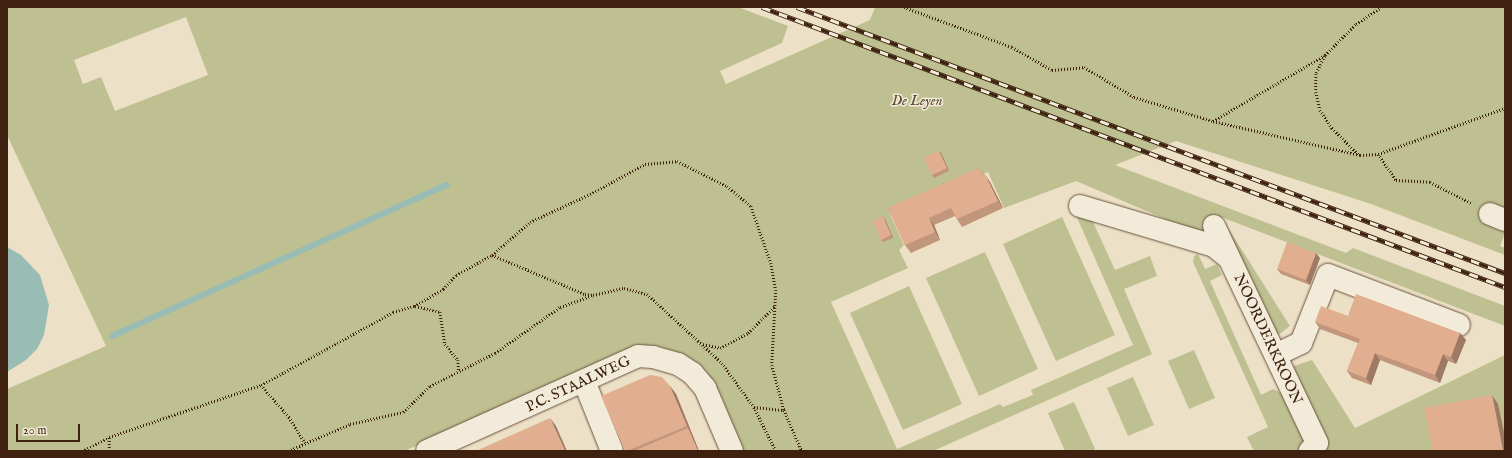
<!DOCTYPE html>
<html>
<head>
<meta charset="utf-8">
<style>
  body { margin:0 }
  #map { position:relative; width:1512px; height:458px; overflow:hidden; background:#ece0c6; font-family:"IM FELL English",serif }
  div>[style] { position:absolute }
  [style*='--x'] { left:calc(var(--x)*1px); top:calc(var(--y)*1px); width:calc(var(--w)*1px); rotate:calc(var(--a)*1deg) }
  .green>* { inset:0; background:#bec091 }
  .water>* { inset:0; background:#99bdb4 }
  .stream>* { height:6px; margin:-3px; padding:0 3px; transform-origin:3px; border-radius:3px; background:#99bdb4 }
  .path>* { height:2.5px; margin-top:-1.25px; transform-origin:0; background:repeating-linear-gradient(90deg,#3e220f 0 1px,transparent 0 3px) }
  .roads { filter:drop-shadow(0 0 1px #6a523d) drop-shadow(0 0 1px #6a523d) }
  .minor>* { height:22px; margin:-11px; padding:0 11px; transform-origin:11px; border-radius:11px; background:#f3ebda }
  .rail>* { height:4.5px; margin-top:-2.25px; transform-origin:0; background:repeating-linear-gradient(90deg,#f3ebda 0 9px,#3e220f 0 18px); box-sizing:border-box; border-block:1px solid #3e220f }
  .wall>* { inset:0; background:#c2967c }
  .shaded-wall>* { inset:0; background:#9e7a65 }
  .building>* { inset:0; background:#e2ae90 }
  span { translate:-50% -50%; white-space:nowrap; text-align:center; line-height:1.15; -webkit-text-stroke:3px #f3ebda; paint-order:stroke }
  .park-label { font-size:15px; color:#5e4a30; font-style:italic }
  .street-label { font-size:15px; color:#3e220f }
  .frame { position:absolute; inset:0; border:8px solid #3e220f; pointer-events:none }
  .scale { position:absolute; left:16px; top:424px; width:64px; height:18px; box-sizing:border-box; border:2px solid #3e220f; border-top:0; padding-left:5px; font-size:12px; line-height:14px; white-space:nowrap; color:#3e220f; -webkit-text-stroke:3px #f3ebda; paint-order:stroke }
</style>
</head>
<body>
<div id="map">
  <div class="green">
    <i style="clip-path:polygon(evenodd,7px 7px,738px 7px,788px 26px,782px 43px,720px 71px,726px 84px,870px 20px,875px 7px,1505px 7px,1505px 233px,1500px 246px,1505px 248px,1505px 255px,1371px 204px,1176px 141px,1115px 165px,1346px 253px,1353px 248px,1505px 306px,1505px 326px,1221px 217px,1290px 326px,1277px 336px,1205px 236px,1076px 181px,1004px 208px,988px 172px,890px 214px,904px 245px,899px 250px,908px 268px,831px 302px,897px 449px,1000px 404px,1003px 407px,1033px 395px,1031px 390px,1133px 345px,1075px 213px,1088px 211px,1115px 270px,1150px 256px,1157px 276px,1124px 289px,1152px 354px,933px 451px,742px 451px,707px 372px,685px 355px,660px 347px,645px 347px,404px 451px,7px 451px,7px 389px,106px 346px,7px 135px,7px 7px,186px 17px,208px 75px,115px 111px,101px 77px,83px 84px,74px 60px,186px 17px)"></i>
    <i style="clip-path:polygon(1062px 217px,1115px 335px,1056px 361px,1003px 244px)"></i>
    <i style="clip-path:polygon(985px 252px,1038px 369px,979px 396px,926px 278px)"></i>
    <i style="clip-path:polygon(1198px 254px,1205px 269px,1217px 264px,1222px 275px,1210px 281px,1261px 395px,1273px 389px,1290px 397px,1307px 436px,1300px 451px,1254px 451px,1247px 437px,1268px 427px,1193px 262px,1194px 256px)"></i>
    <i style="clip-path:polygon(909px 286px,962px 404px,903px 430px,850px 313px)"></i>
    <i style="clip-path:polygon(1194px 350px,1215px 398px,1189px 409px,1168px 361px)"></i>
    <i style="clip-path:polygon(1505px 355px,1505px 451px,1324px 451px,1291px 367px,1312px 360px,1355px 428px)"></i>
    <i style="clip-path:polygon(1133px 377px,1154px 425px,1128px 436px,1107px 388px)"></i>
    <i style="clip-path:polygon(1074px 402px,1095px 449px,1092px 451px,1065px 451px,1048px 413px)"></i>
  </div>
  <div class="water">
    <i style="clip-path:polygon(7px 247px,21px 255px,40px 275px,49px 305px,44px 335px,37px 349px,26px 360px,7px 372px)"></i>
  </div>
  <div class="stream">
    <i style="--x:112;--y:336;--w:367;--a:-24.3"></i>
  </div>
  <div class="path">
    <i style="--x:904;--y:7;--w:115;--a:20.3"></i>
    <i style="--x:1012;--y:47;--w:46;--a:29.9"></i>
    <i style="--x:1052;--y:70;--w:32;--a:-5"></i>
    <i style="--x:1084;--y:67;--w:58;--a:31"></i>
    <i style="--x:1134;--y:97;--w:83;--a:16.9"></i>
    <i style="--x:1213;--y:121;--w:151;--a:13"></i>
    <i style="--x:1360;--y:155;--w:18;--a:-3"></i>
    <i style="--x:1378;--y:154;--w:135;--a:-19.9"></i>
    <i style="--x:1325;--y:56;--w:20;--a:117"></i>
    <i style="--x:1316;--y:74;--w:18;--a:90"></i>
    <i style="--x:1316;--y:92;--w:18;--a:77"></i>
    <i style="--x:1320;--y:110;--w:22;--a:56"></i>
    <i style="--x:1332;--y:128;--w:38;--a:45"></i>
    <i style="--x:1213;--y:121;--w:130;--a:-30.5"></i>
    <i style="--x:1325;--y:55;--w:44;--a:-45"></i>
    <i style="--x:1356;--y:24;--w:30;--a:-34"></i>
    <i style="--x:1378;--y:154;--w:32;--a:55"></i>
    <i style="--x:1396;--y:180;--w:34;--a:3"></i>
    <i style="--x:1430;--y:182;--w:46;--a:27.1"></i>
    <i style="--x:492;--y:255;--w:101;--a:22.8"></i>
    <i style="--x:585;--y:294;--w:8;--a:7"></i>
    <i style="--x:593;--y:295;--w:32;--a:-13"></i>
    <i style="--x:624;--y:288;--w:24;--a:15"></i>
    <i style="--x:647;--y:294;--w:102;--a:42.6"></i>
    <i style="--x:722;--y:363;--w:54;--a:54"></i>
    <i style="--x:754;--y:407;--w:49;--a:63.4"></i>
    <i style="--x:415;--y:306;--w:26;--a:13"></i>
    <i style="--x:440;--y:312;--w:32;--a:81"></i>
    <i style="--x:445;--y:344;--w:21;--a:51"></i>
    <i style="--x:458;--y:360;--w:11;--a:85"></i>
    <i style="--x:703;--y:344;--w:17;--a:13"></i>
    <i style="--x:720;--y:348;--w:32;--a:-28"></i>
    <i style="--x:748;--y:333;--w:38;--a:-45"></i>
    <i style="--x:261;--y:385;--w:43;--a:48.8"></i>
    <i style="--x:289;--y:417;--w:31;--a:58"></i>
    <i style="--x:754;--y:407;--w:30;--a:6"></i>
    <i style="--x:82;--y:451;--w:30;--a:-27"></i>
    <i style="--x:109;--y:437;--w:161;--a:-18.9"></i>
    <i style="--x:261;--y:385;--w:151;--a:-28.9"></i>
    <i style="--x:393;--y:312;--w:22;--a:-16"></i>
    <i style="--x:414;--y:306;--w:34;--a:-30"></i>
    <i style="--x:443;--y:289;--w:19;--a:-47"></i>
    <i style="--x:456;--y:275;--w:41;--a:-29.1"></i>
    <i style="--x:492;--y:255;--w:50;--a:-41"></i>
    <i style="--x:530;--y:222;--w:66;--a:-25"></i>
    <i style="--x:590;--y:194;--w:63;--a:-28.6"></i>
    <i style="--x:645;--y:164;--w:32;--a:-5"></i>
    <i style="--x:677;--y:161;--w:56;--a:26.6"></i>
    <i style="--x:727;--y:186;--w:31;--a:40"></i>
    <i style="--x:751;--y:206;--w:60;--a:70.7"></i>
    <i style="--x:771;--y:263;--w:27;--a:80"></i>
    <i style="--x:776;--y:290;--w:75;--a:93.1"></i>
    <i style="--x:772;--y:365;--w:47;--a:75.1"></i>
    <i style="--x:784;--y:410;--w:45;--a:66.3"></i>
    <i style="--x:109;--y:451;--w:14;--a:-90"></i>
    <i style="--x:288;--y:451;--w:68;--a:-23.5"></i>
    <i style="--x:350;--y:424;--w:54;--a:-12.8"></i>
    <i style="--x:403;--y:412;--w:37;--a:-44"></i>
    <i style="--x:430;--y:386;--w:73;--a:-26.9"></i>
    <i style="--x:495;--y:353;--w:80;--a:-35.3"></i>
    <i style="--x:560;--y:307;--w:35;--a:-20"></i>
  </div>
  <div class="roads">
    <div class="minor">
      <i style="--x:1080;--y:206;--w:140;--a:16.6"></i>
      <i style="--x:1214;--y:246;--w:19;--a:39"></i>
      <i style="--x:1490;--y:214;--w:16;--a:22"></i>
      <i style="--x:1214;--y:226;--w:240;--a:64.6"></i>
      <i style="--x:1317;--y:443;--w:11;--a:131"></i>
      <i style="--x:1276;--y:355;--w:28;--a:-26"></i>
      <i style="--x:1301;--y:343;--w:73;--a:-68.3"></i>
      <i style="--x:1328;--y:275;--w:140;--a:20.9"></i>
      <i style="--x:584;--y:381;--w:75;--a:68.2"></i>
      <i style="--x:427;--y:451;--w:231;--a:-24.2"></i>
      <i style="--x:638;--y:356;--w:15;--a:4"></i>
      <i style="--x:653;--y:357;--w:26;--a:16"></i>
      <i style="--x:678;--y:364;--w:17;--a:33"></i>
      <i style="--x:692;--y:373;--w:20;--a:49"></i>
      <i style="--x:705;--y:388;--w:69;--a:66.8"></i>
    </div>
  </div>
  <div class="rail">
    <i style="--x:762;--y:7;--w:794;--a:20.65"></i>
    <i style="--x:797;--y:7;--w:756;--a:20.59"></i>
  </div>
  <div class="wall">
    <i style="clip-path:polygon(941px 153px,949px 171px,934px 178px,932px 175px)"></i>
    <i style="clip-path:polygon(979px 168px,984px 175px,990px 182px,1003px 208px,962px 227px,955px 216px,934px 225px,940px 240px,911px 253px,905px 245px,888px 208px)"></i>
    <i style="clip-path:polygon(885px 219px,893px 238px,883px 242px,881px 240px)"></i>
    <i style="clip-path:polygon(1320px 258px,1310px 285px,1281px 274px,1277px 269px)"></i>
    <i style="clip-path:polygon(1348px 316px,1460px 333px,1466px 340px,1456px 364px,1448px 361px,1440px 383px,1380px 360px,1371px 385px,1352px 378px,1347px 371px,1358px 343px,1320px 329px,1315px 322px)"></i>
    <i style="clip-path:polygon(670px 386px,676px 394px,699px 451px,625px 451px)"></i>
  </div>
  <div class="shaded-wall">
    <i style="clip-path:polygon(939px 151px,941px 153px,949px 171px,947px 168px)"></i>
    <i style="clip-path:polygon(985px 174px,990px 182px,1003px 208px,998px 201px)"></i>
    <i style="clip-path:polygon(883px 216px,885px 219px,893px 238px,891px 235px)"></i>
    <i style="clip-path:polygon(929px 218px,934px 225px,940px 240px,935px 232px)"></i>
    <i style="clip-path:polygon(1316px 253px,1320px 258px,1310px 285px,1306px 280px)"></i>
    <i style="clip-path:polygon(1460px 333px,1466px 340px,1456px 364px,1451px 357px)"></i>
    <i style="clip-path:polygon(1375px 353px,1380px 360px,1371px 385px,1366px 378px)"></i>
    <i style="clip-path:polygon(1443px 354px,1448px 361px,1440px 383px,1435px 375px)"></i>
    <i style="clip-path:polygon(670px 386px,676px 394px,699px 451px,698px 451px)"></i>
    <i style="clip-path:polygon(1492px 395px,1498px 404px,1505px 437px,1505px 451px,1503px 451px)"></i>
    <i style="clip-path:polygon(550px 418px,556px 426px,567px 451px,565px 451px)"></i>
  </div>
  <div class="building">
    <i style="clip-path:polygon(939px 151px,947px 168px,932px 175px,924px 157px)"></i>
    <i style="clip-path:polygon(979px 168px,983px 175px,985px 174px,998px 201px,957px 219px,951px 208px,929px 218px,935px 232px,905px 245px,888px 208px)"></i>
    <i style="clip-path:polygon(883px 216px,891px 235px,881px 240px,873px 221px)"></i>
    <i style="clip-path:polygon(1287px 242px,1316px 253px,1306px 280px,1277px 269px)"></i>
    <i style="clip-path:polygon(1356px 294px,1460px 333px,1451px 357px,1443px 354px,1435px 375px,1375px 353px,1366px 378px,1347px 371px,1360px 339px,1315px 322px,1321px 306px,1348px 316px)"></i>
    <i style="clip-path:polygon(650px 375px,662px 377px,670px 386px,687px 426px,627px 451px,625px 451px,601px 396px)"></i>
    <i style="clip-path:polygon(1492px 395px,1503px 451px,1433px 451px,1424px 408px)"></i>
    <i style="clip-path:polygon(550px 418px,565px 451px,476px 451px)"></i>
    <i style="clip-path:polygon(688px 428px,698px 451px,634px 451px)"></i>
  </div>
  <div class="park-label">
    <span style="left:917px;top:101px">De Leyen</span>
  </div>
  <div class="street-label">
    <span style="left:1268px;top:339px;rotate:65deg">NOORDERKROON</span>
    <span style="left:578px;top:384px;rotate:-25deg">P.C. STAALWEG</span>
  </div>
  <div class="frame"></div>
  <div class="scale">20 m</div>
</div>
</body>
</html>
